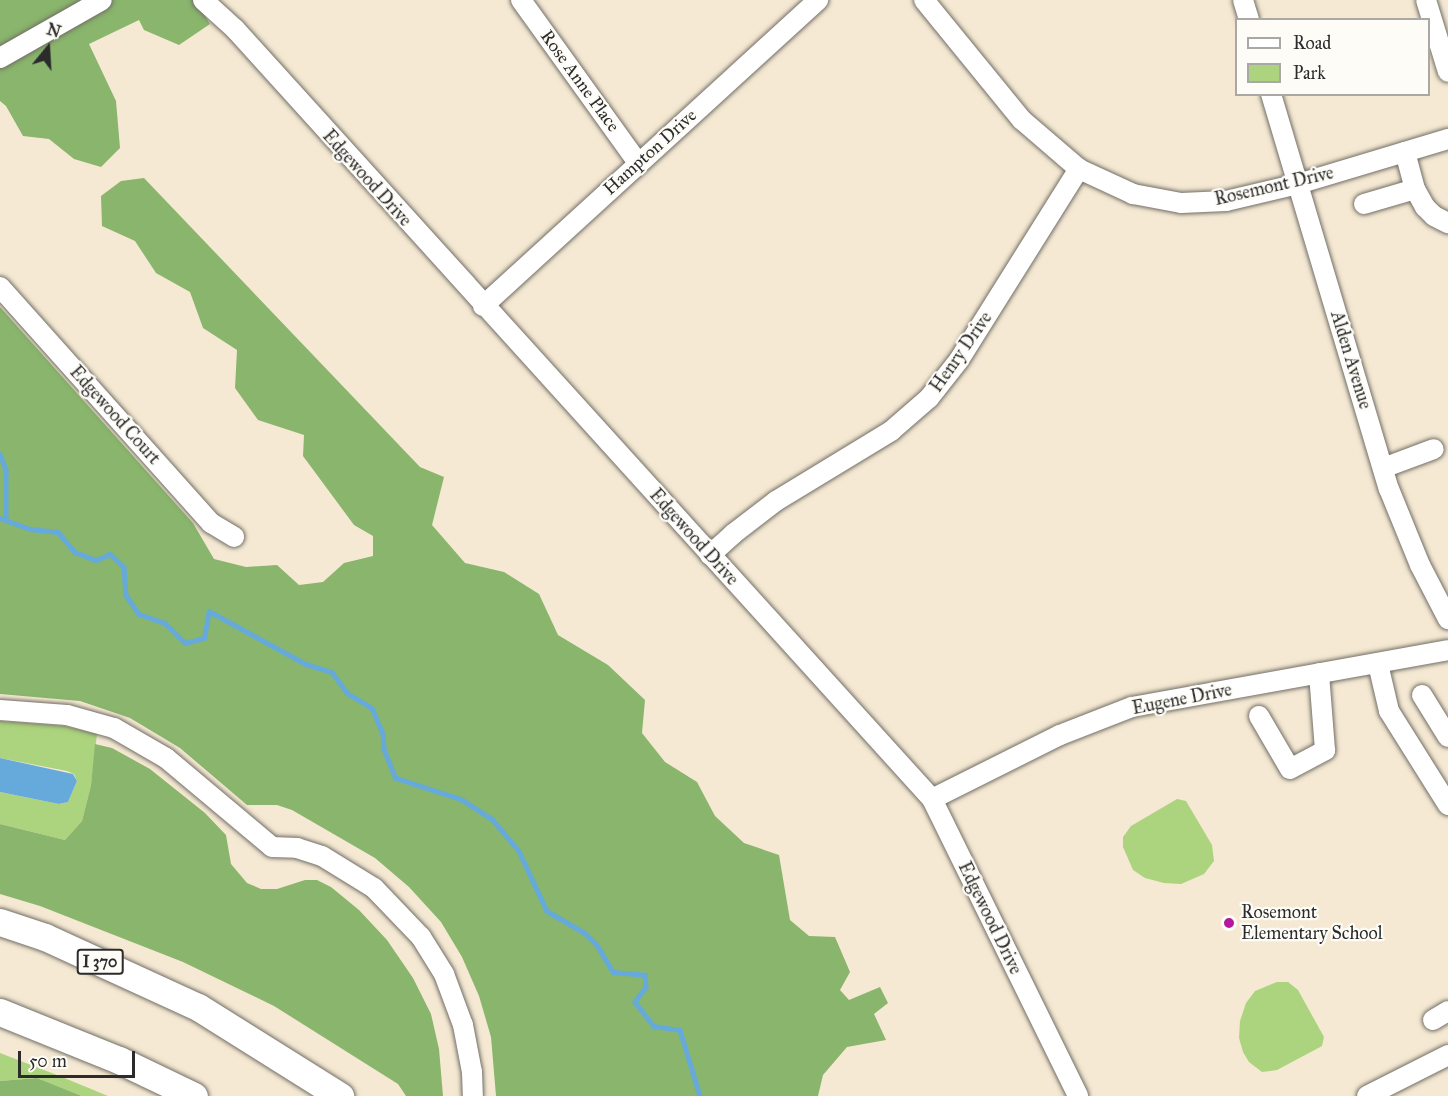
<!DOCTYPE html>
<html>
<head>
<meta charset="utf-8">
<style>
  body { margin:0 }
  #map { position:relative; width:1448px; height:1096px; overflow:hidden; background:#f5e9d3; font-family:"IM FELL Great Primer",serif }
  div>[style] { position:absolute }
  [style*='--x'] { left:calc(var(--x)*1px); top:calc(var(--y)*1px); width:calc(var(--w)*1px); rotate:calc(var(--a)*1deg) }
  .green>* { inset:0; background:#acd37d }
  .forest>* { inset:0; background:#89b56c }
  .water>* { inset:0; background:#66a9db }
  .stream>* { height:4.5px; margin:-2.25px; padding:0 2.25px; transform-origin:2.25px; border-radius:2.25px; background:#66a9db }
  .roads { filter:drop-shadow(0 0 2px #726e66) drop-shadow(0 0 2px #726e66) }
  .minor>* { height:20px; margin:-10px; padding:0 10px; transform-origin:10px; border-radius:10px; background:#fff }
  .highway>* { height:27px; margin:-13.5px; padding:0 13.5px; transform-origin:13.5px; border-radius:13.5px; background:#fff }
  .dots>* { width:16px; height:16px; translate:-50% -50%; box-sizing:border-box; border:3px solid #fdfcf7; border-radius:50% }
  span { translate:-50% -50%; white-space:nowrap; text-align:center; line-height:1.15; -webkit-text-stroke:4.5px #fdfcf7; paint-order:stroke }
  .shield-label span { padding:2px 4px; background:#fdfcf7; border:2px solid; border-radius:4px; -webkit-text-stroke-width:0 }
  .shield-label { font-size:16px; color:#2b2b2b; font-weight:700 }
  .street-label { font-size:18px; color:#2b2b2b }
  .poi-label { font-size:18px; color:#2b2b2b }
  .left { translate:0 -50%; text-align:left }
  .legend { position:absolute; left:1235px; top:18px; width:195px; height:78px; box-sizing:border-box; background:#fdfcf7; border:2px solid #a9a8a5; margin:0; padding:8px 10px; list-style:none; font-size:18px; color:#2b2b2b }
  .legend li { display:flex; align-items:center; gap:12px; height:30px }
  .legend b { width:30px; border:2px solid #a9a8a5 }
  .north { position:absolute; left:18px; top:18px; width:60px; height:60px; -webkit-text-stroke:4px #fdfcf7; paint-order:stroke; rotate:18deg; font-size:16px; font-weight:700; line-height:24px; text-align:center; color:#2b2b2b }
  .north::after { content:''; display:block; margin:auto; width:21px; height:27px; background:#2b2b2b; clip-path:polygon(50% 0,100% 100%,50% 72%,0 100%) }
  .scale { position:absolute; left:18px; top:1051px; width:117px; height:27px; box-sizing:border-box; border:3px solid #2b2b2b; border-top:0; padding-left:8px; font-size:18px; line-height:21px; white-space:nowrap; color:#2b2b2b; -webkit-text-stroke:4px #fdfcf7; paint-order:stroke }
</style>
</head>
<body>
<div id="map">
  <div class="green">
    <i style="clip-path:polygon(0 721px,64px 726px,97px 734px,91px 785px,82px 821px,65px 840px,0 824px,0 792px,59px 804px,68px 802px,77px 781px,74px 774px,67px 771px,0 758px)"></i>
    <i style="clip-path:polygon(1177px 799px,1186px 801px,1212px 845px,1214px 861px,1204px 874px,1181px 884px,1164px 883px,1145px 878px,1133px 870px,1123px 847px,1123px 837px,1131px 826px)"></i>
    <i style="clip-path:polygon(1277px 982px,1288px 982px,1298px 990px,1324px 1037px,1322px 1046px,1277px 1070px,1262px 1072px,1249px 1062px,1243px 1052px,1239px 1038px,1240px 1021px,1246px 1003px,1255px 991px)"></i>
    <i style="clip-path:polygon(0 1053px,62px 1077px,108px 1096px,82px 1096px,37px 1078px,0 1081px)"></i>
  </div>
  <div class="forest">
    <i style="clip-path:polygon(0 0,195px 0,210px 24px,179px 45px,144px 30px,139px 20px,89px 44px,116px 101px,120px 148px,101px 167px,74px 159px,49px 139px,23px 136px,6px 106px,0 101px)"></i>
    <i style="clip-path:polygon(144px 178px,420px 467px,444px 477px,432px 525px,465px 563px,504px 572px,539px 594px,558px 635px,608px 665px,645px 700px,642px 733px,665px 762px,697px 782px,715px 816px,744px 843px,779px 855px,790px 920px,809px 936px,835px 937px,850px 972px,840px 990px,849px 1000px,880px 987px,888px 1003px,874px 1014px,886px 1040px,847px 1047px,823px 1075px,818px 1096px,496px 1096px,491px 1037px,479px 996px,462px 957px,441px 922px,409px 887px,375px 858px,292px 810px,277px 805px,247px 805px,180px 748px,130px 718px,80px 701px,0 694px,0 307px,193px 523px,214px 559px,246px 567px,277px 565px,299px 585px,323px 582px,344px 563px,373px 556px,373px 536px,354px 525px,303px 456px,304px 435px,258px 420px,235px 388px,237px 350px,203px 328px,190px 292px,156px 273px,135px 241px,102px 226px,101px 196px,121px 181px)"></i>
    <i style="clip-path:polygon(95px 744px,112px 748px,150px 769px,205px 813px,226px 835px,231px 864px,247px 883px,261px 889px,277px 889px,305px 880px,317px 880px,331px 887px,359px 910px,387px 940px,413px 978px,431px 1014px,439px 1049px,443px 1096px,406px 1096px,398px 1084px,274px 1006px,183px 962px,40px 906px,0 894px,0 824px,65px 840px,82px 821px,91px 785px)"></i>
    <i style="clip-path:polygon(37px 1078px,82px 1096px,0 1096px,0 1081px)"></i>
  </div>
  <div class="water">
    <i style="clip-path:polygon(0 758px,73px 774px,77px 781px,68px 802px,59px 804px,0 792px)"></i>
  </div>
  <div class="stream">
    <i style="--x:0;--y:454;--w:17;--a:69"></i>
    <i style="--x:6;--y:470;--w:49;--a:90"></i>
    <i style="--x:0;--y:518;--w:32;--a:20"></i>
    <i style="--x:30;--y:529;--w:28;--a:6"></i>
    <i style="--x:58;--y:532;--w:26;--a:50"></i>
    <i style="--x:75;--y:552;--w:22;--a:21"></i>
    <i style="--x:96;--y:560;--w:15;--a:-23"></i>
    <i style="--x:110;--y:554;--w:19;--a:43"></i>
    <i style="--x:124;--y:567;--w:28;--a:86"></i>
    <i style="--x:126;--y:595;--w:23;--a:56"></i>
    <i style="--x:139;--y:614;--w:28;--a:19"></i>
    <i style="--x:165;--y:623;--w:28;--a:45"></i>
    <i style="--x:185;--y:643;--w:20;--a:-15"></i>
    <i style="--x:204;--y:638;--w:27;--a:-80"></i>
    <i style="--x:209;--y:611;--w:111;--a:28.7"></i>
    <i style="--x:306;--y:664;--w:27;--a:17"></i>
    <i style="--x:332;--y:672;--w:26;--a:54"></i>
    <i style="--x:347;--y:693;--w:29;--a:31"></i>
    <i style="--x:372;--y:708;--w:28;--a:67"></i>
    <i style="--x:383;--y:734;--w:15;--a:86"></i>
    <i style="--x:384;--y:749;--w:31;--a:68"></i>
    <i style="--x:396;--y:778;--w:68;--a:17.9"></i>
    <i style="--x:461;--y:799;--w:38;--a:33"></i>
    <i style="--x:493;--y:820;--w:40;--a:50"></i>
    <i style="--x:519;--y:851;--w:66;--a:65"></i>
    <i style="--x:547;--y:911;--w:44;--a:30.1"></i>
    <i style="--x:585;--y:933;--w:17;--a:45"></i>
    <i style="--x:597;--y:945;--w:31;--a:59"></i>
    <i style="--x:613;--y:972;--w:32;--a:5"></i>
    <i style="--x:645;--y:975;--w:12;--a:85"></i>
    <i style="--x:646;--y:987;--w:19;--a:126"></i>
    <i style="--x:635;--y:1002;--w:31;--a:52"></i>
    <i style="--x:654;--y:1026;--w:26;--a:9"></i>
    <i style="--x:680;--y:1030;--w:69;--a:73.1"></i>
  </div>
  <div class="roads">
    <div class="minor">
      <i style="--x:203;--y:0;--w:43;--a:42.2"></i>
      <i style="--x:235;--y:29;--w:1039;--a:47.85"></i>
      <i style="--x:932;--y:799;--w:331;--a:63.8"></i>
      <i style="--x:521;--y:0;--w:201;--a:54.3"></i>
      <i style="--x:924;--y:0;--w:155;--a:50.8"></i>
      <i style="--x:1022;--y:120;--w:75;--a:40.7"></i>
      <i style="--x:1079;--y:169;--w:60;--a:24.8"></i>
      <i style="--x:1133;--y:194;--w:49;--a:10.6"></i>
      <i style="--x:1181;--y:203;--w:45;--a:-2.5"></i>
      <i style="--x:1226;--y:201;--w:74;--a:-13.3"></i>
      <i style="--x:1298;--y:184;--w:157;--a:-16.7"></i>
      <i style="--x:1243;--y:0;--w:21;--a:73"></i>
      <i style="--x:1426;--y:0;--w:75;--a:73"></i>
      <i style="--x:0;--y:58;--w:117;--a:-29.6"></i>
      <i style="--x:1271;--y:94;--w:412;--a:73.4"></i>
      <i style="--x:1389;--y:489;--w:82;--a:67.8"></i>
      <i style="--x:1420;--y:565;--w:61;--a:62.6"></i>
      <i style="--x:1405;--y:152;--w:38;--a:75"></i>
      <i style="--x:1415;--y:189;--w:21;--a:61"></i>
      <i style="--x:1425;--y:207;--w:13;--a:45"></i>
      <i style="--x:1434;--y:216;--w:16;--a:27"></i>
      <i style="--x:1364;--y:204;--w:53;--a:-16.4"></i>
      <i style="--x:0;--y:287;--w:317;--a:48.2"></i>
      <i style="--x:211;--y:523;--w:27;--a:31"></i>
      <i style="--x:483;--y:306;--w:454;--a:-42.4"></i>
      <i style="--x:1383;--y:468;--w:54;--a:-20.4"></i>
      <i style="--x:710;--y:555;--w:31;--a:-42"></i>
      <i style="--x:733;--y:534;--w:54;--a:-37.5"></i>
      <i style="--x:776;--y:501;--w:135;--a:-31.3"></i>
      <i style="--x:891;--y:431;--w:50;--a:-41"></i>
      <i style="--x:929;--y:398;--w:48;--a:-51.7"></i>
      <i style="--x:959;--y:360;--w:226;--a:-57.9"></i>
      <i style="--x:1378;--y:664;--w:48;--a:76.8"></i>
      <i style="--x:1389;--y:711;--w:111;--a:57.9"></i>
      <i style="--x:1422;--y:695;--w:49;--a:58.2"></i>
      <i style="--x:0;--y:710;--w:67;--a:4.3"></i>
      <i style="--x:67;--y:715;--w:49;--a:15.5"></i>
      <i style="--x:114;--y:728;--w:60;--a:30"></i>
      <i style="--x:166;--y:758;--w:138;--a:40"></i>
      <i style="--x:272;--y:847;--w:25;--a:2"></i>
      <i style="--x:297;--y:848;--w:26;--a:18"></i>
      <i style="--x:322;--y:856;--w:61;--a:31.6"></i>
      <i style="--x:374;--y:888;--w:68;--a:46.2"></i>
      <i style="--x:421;--y:937;--w:44;--a:58.1"></i>
      <i style="--x:444;--y:974;--w:54;--a:69.6"></i>
      <i style="--x:463;--y:1025;--w:48;--a:79.2"></i>
      <i style="--x:472;--y:1072;--w:24;--a:88"></i>
      <i style="--x:1259;--y:716;--w:61;--a:59.7"></i>
      <i style="--x:1290;--y:769;--w:40;--a:-28"></i>
      <i style="--x:1325;--y:750;--w:77;--a:-94.5"></i>
      <i style="--x:932;--y:799;--w:143;--a:-26.6"></i>
      <i style="--x:1060;--y:735;--w:77;--a:-21.3"></i>
      <i style="--x:1132;--y:707;--w:321;--a:-10.2"></i>
      <i style="--x:1433;--y:1020;--w:17;--a:-31"></i>
      <i style="--x:1367;--y:1096;--w:91;--a:-26.8"></i>
    </div>
    <div class="highway">
      <i style="--x:0;--y:922;--w:47;--a:18.4"></i>
      <i style="--x:45;--y:937;--w:168;--a:24.6"></i>
      <i style="--x:198;--y:1007;--w:168;--a:32.1"></i>
      <i style="--x:0;--y:1012;--w:128;--a:22"></i>
      <i style="--x:119;--y:1060;--w:83;--a:25.6"></i>
    </div>
  </div>
  <div class="dots">
    <i style="left:1229px;top:923px;background:#b5179e"></i>
  </div>
  <div class="shield-label">
    <span style="left:100px;top:962px">I 370</span>
  </div>
  <div class="street-label">
    <span style="left:580px;top:81px;rotate:54deg">Rose Anne Place</span>
    <span style="left:650px;top:152px;rotate:-42deg">Hampton Drive</span>
    <span style="left:367px;top:178px;rotate:48deg">Edgewood Drive</span>
    <span style="left:1274px;top:186px;rotate:-13deg">Rosemont Drive</span>
    <span style="left:961px;top:352px;rotate:-55deg">Henry Drive</span>
    <span style="left:1351px;top:360px;rotate:73deg">Alden Avenue</span>
    <span style="left:115px;top:415px;rotate:48deg">Edgewood Court</span>
    <span style="left:694px;top:537px;rotate:48deg">Edgewood Drive</span>
    <span style="left:1182px;top:699px;rotate:-11deg">Eugene Drive</span>
    <span style="left:990px;top:918px;rotate:64deg">Edgewood Drive</span>
  </div>
  <div class="poi-label">
    <span class="left" style="left:1241px;top:923px">Rosemont<br>Elementary School</span>
  </div>
  <ul class="legend">
  <li><b style="height:8px;background:#fff"></b>Road</li>
  <li><b style="height:16px;background:#acd37d"></b>Park</li>
  </ul>
  <div class="north">N</div>
  <div class="scale">50 m</div>
</div>
</body>
</html>
